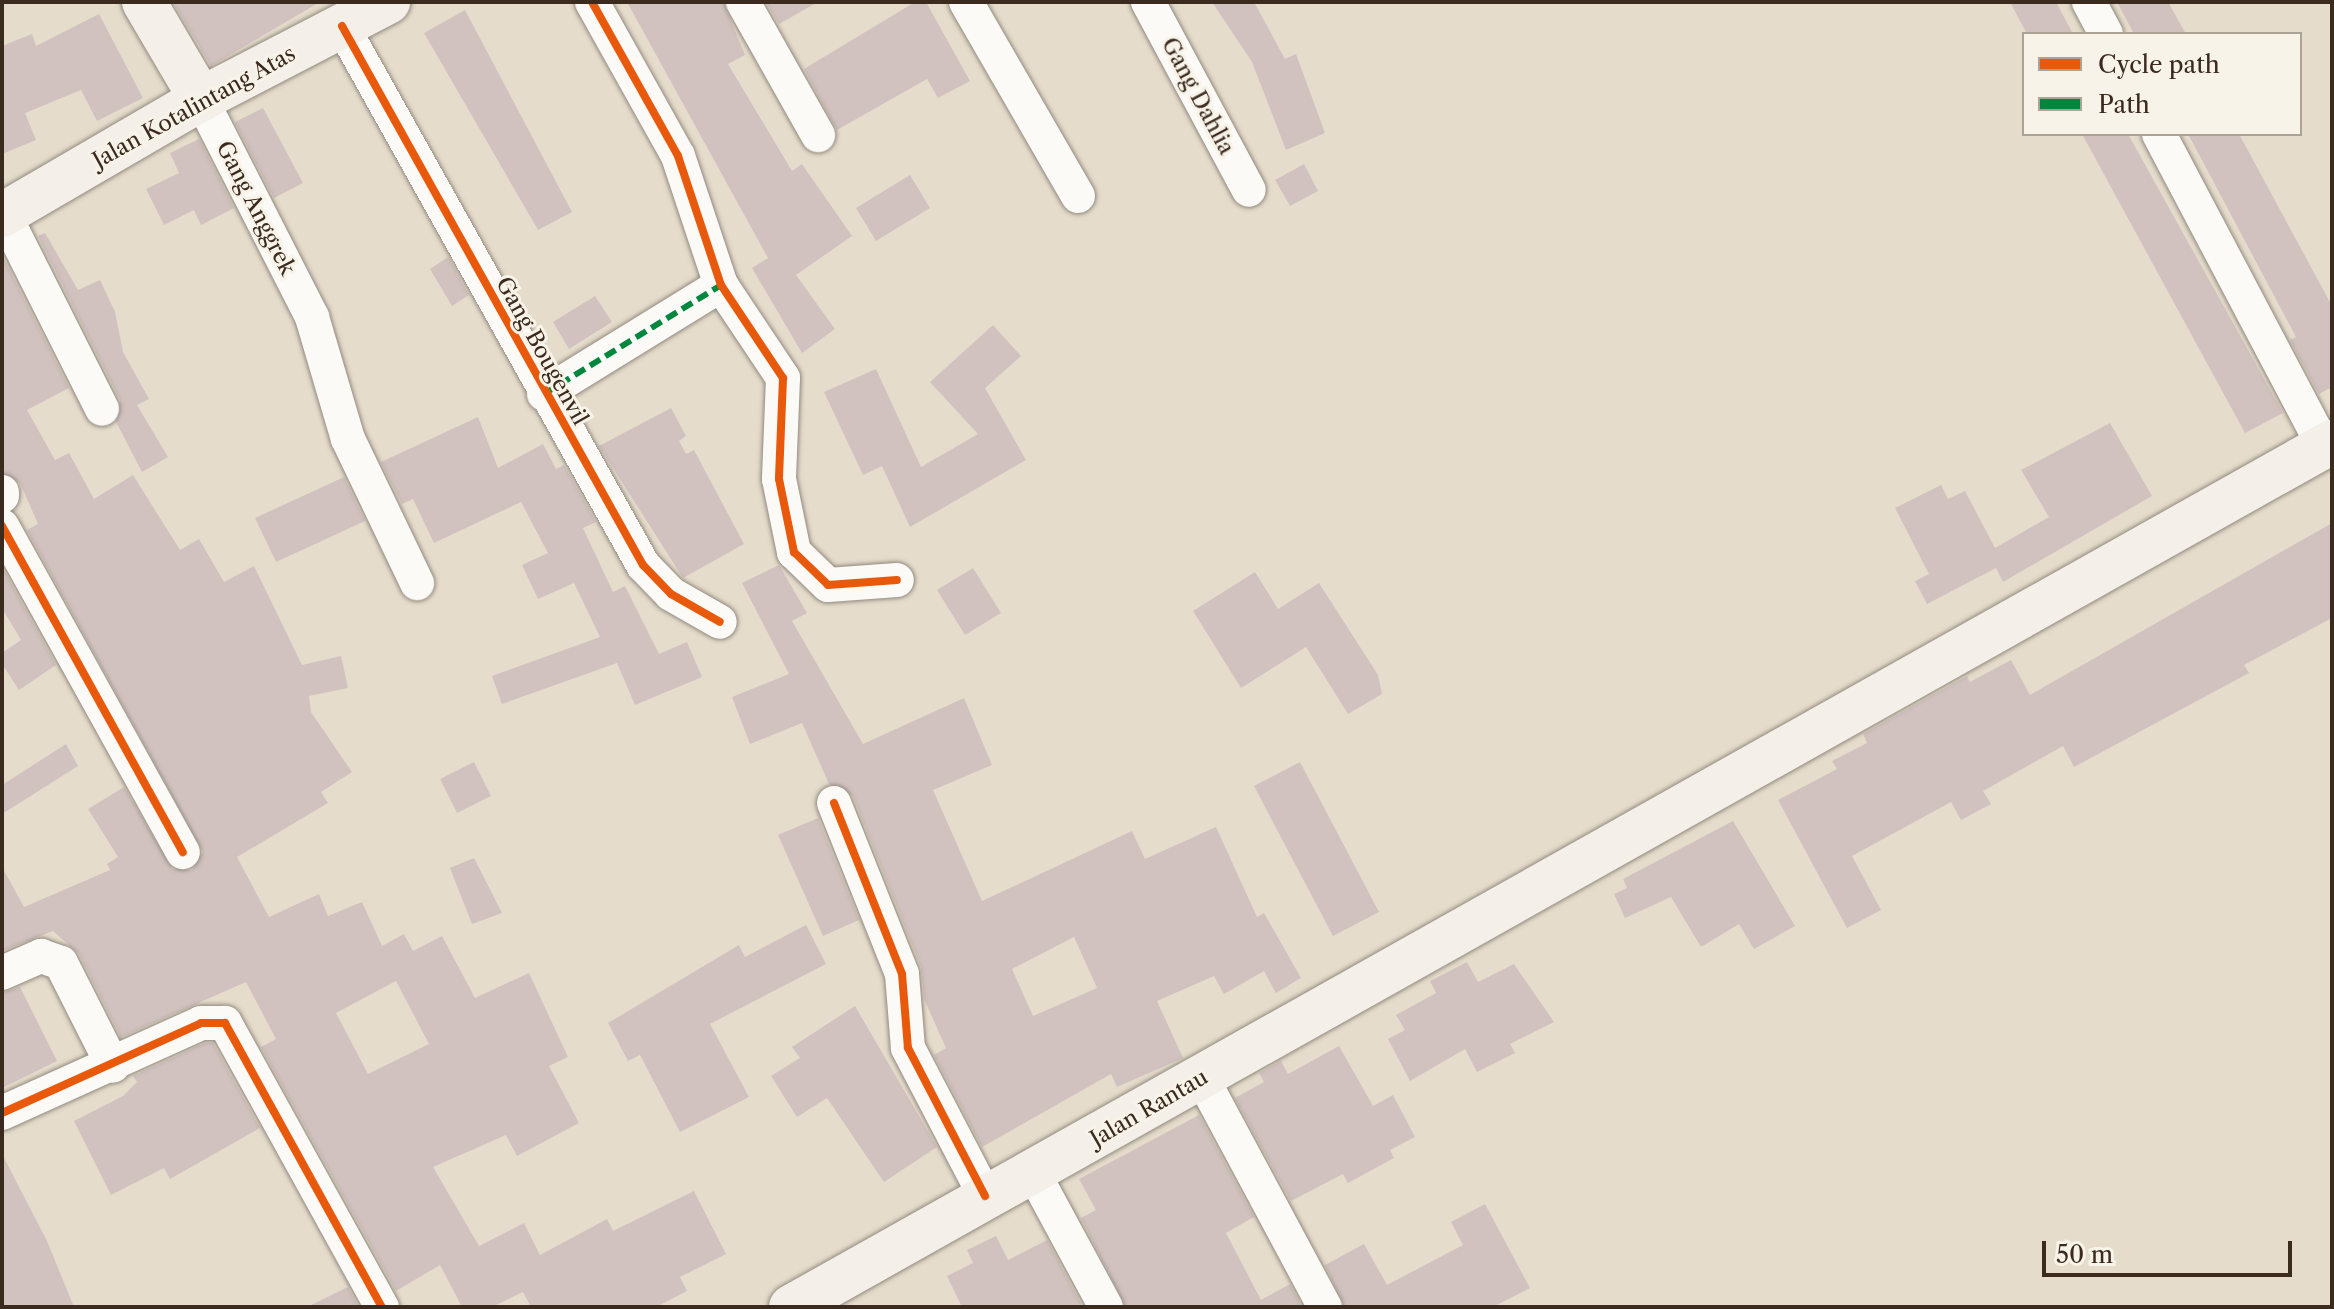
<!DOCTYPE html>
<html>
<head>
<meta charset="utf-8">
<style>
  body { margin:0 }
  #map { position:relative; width:2334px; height:1309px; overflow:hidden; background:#e6dccc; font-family:"Libre Caslon Text",serif }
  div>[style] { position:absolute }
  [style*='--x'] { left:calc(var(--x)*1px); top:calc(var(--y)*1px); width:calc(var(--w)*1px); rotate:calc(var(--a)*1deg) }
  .building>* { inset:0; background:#d1c2c0 }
  .roads { filter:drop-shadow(0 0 2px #918a7f) drop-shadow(0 0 2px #918a7f) }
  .street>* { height:34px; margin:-17px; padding:0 17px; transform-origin:17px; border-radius:17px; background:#fbfaf7 }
  .secondary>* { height:44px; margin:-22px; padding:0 22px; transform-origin:22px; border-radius:22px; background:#f4f0e9 }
  .quiet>* { height:6px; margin-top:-3px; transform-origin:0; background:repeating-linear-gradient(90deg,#00873e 0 12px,transparent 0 18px) }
  .cycleway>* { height:8px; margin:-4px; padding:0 4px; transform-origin:4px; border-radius:4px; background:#e8590c }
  span { translate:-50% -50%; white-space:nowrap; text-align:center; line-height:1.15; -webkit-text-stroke:6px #f7f3e8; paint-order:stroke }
  .street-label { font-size:22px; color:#3b2a1e }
  .frame { position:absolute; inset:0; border:4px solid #3b2a1e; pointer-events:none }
  .legend { position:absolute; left:2022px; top:32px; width:280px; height:104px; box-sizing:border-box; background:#f7f3e8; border:2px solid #aca397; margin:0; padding:10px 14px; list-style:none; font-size:24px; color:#3b2a1e }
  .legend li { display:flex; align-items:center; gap:16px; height:40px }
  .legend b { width:40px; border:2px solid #aca397 }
  .scale { position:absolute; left:2042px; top:1241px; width:250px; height:36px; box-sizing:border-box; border:4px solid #3b2a1e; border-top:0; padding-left:10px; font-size:24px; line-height:28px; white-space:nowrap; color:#3b2a1e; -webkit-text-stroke:6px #f7f3e8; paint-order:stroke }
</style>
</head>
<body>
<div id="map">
  <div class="building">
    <i style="clip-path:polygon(173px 2px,320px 2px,211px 66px)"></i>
    <i style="clip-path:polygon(627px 2px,723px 2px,745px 55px,728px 64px,792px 171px,802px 164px,852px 236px,796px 275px,835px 329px,802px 353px,752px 268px,768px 258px)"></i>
    <i style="clip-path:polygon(766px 2px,818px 2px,779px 24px)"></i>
    <i style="clip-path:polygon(915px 2px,926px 2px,970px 81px,938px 98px,927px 79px,837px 130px,804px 69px)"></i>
    <i style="clip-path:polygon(1212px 2px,1254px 2px,1285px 59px,1296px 54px,1325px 133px,1286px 150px,1252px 62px)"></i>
    <i style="clip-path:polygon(2010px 2px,2056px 2px,2073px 34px,2027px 34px)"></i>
    <i style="clip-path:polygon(2117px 2px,2168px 2px,2186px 34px,2134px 34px)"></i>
    <i style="clip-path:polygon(465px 10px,572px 212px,538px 230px,424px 33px)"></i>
    <i style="clip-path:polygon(99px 14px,143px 98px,97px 121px,81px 90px,25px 113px,36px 140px,2px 154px,2px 46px,32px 34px,36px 46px)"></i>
    <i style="clip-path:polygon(263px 108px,303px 183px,274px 198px,235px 122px)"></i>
    <i style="clip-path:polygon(2082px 134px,2128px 134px,2283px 413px,2245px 433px)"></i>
    <i style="clip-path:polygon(2188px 134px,2239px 134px,2332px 306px,2332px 387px,2319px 394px,2290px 340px,2296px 337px)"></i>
    <i style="clip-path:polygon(199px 139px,234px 208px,201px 225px,194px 210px,164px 225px,146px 189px,179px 173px,170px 153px)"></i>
    <i style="clip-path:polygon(1304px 164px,1318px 191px,1290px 206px,1275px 180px)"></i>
    <i style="clip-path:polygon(910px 175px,930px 208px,876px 241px,856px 208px)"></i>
    <i style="clip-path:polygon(45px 233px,78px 290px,100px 280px,115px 312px,123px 352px,149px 399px,137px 405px,168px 457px,142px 472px,116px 422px,120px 400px,38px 236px)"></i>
    <i style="clip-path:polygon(evenodd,2px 255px,69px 388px,27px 410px,55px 460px,69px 453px,94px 499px,133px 475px,180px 550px,199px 539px,224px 582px,254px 566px,302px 665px,341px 656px,348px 688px,309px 696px,311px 712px,352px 772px,321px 792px,328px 803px,237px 857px,269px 917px,319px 894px,328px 916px,362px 902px,382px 946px,404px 934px,413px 951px,442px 936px,475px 998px,529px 973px,568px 1057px,549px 1066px,579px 1123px,517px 1156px,506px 1135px,433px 1167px,479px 1246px,524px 1223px,540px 1255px,607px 1219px,613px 1231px,694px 1191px,726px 1254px,680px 1277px,687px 1291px,656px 1307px,531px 1307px,523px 1292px,492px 1307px,462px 1307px,440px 1265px,396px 1291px,261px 1047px,276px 1039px,246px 982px,121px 1037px,79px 954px,53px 931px,2px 951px,2px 867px,24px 907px,110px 870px,107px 864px,118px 857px,88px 809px,124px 787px,172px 869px,192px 870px,203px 852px,27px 530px,38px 524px,20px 483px,2px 472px,2px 255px,396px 981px,429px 1044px,368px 1074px,336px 1013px,396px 981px)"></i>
    <i style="clip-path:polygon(448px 257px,469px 295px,452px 306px,430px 269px)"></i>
    <i style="clip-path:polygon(595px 296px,612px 322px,569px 349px,553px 322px)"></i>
    <i style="clip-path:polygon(993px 325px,1021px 356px,985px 388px,1026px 460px,910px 527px,882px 466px,863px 475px,824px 392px,876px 369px,921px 467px,978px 434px,930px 382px)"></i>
    <i style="clip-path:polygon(671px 408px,686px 436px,679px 441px,686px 454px,694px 450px,744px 544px,683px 578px,599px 446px)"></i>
    <i style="clip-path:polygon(478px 417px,498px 468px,543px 444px,556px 469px,564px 465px,596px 522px,583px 528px,613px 592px,625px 586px,659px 654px,687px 642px,702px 677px,635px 705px,617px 663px,502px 704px,492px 676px,600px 637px,574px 583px,538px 599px,522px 565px,548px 553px,521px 502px,434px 543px,413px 499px,402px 504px,381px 462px)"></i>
    <i style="clip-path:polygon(2110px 423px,2152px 496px,2003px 582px,1996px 568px,1927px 604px,1915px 581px,1929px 574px,1895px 508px,1941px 485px,1948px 499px,1965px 491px,1995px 548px,2049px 517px,2021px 470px)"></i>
    <i style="clip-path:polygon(344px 477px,365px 521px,276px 562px,255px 518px)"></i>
    <i style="clip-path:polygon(2332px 523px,2332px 618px,2244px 665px,2249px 673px,2074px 767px,2063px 746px,1983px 791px,1991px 804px,1961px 820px,1951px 802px,1852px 856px,1881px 910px,1847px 928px,1778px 800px,1837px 769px,1832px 761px,1867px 743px,1863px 734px,1967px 676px,1970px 682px,2011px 660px,2030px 695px)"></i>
    <i style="clip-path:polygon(evenodd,779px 565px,807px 613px,792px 621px,863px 744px,964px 698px,992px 765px,933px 790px,982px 901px,1132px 831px,1145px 859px,1216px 827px,1257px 917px,1264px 913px,1301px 978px,1276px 993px,1264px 971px,1224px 994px,1214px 976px,1157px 1001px,1183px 1058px,1117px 1087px,1111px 1074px,982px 1147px,934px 1055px,946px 1048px,924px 999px,921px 967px,853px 796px,829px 784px,802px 723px,750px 744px,732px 697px,789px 674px,742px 583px,779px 565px,1074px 937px,1097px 988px,1033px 1016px,1012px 969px,1074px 937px)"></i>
    <i style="clip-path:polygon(2px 567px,56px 665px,19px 690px,2px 664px,2px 653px,21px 640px,2px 608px)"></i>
    <i style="clip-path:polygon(973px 568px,1001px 613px,965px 635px,937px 590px)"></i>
    <i style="clip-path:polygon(1255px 572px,1278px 609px,1319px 583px,1378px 675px,1382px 694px,1348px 714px,1306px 647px,1241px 688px,1193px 611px)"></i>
    <i style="clip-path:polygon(66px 744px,78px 766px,2px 814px,2px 785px)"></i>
    <i style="clip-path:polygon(474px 762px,491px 796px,457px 813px,440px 779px)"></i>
    <i style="clip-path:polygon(1300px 762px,1379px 912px,1333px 936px,1254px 786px)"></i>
    <i style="clip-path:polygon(818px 818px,859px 920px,823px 936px,778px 835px)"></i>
    <i style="clip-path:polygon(1733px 821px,1795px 926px,1754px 949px,1739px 924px,1701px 947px,1671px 897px,1625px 918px,1614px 894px,1627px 888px,1623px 879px)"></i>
    <i style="clip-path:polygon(474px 858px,502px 913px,472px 924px,450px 868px)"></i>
    <i style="clip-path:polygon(806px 925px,826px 964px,710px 1024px,749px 1097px,680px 1132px,640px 1055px,628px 1061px,608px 1023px,739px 945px,745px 957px)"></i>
    <i style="clip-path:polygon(1467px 962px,1478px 982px,1514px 964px,1554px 1022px,1510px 1044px,1515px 1053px,1477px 1072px,1465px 1049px,1410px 1081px,1388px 1039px,1405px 1030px,1396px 1015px,1436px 993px,1430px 981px)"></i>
    <i style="clip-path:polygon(20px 987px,57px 1061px,2px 1088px,2px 993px)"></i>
    <i style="clip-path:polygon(855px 1006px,937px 1147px,884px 1182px,827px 1098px,797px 1117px,771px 1076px,800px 1058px,792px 1047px)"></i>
    <i style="clip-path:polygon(205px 1043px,213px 1043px,260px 1128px,170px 1179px,164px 1168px,111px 1195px,74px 1121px,123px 1096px,137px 1082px,133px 1076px)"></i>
    <i style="clip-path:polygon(1339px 1046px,1373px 1106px,1393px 1095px,1415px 1137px,1390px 1150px,1394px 1158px,1348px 1183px,1343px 1174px,1291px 1201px,1235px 1098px,1264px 1082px,1259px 1073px,1281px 1061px,1288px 1074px)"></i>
    <i style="clip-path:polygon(1199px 1115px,1254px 1217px,1226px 1233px,1261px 1300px,1290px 1284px,1302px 1307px,1126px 1307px,1081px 1218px,1096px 1210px,1079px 1179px)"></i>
    <i style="clip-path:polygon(2px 1154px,47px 1241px,74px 1307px,2px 1307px)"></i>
    <i style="clip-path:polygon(1485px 1204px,1530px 1288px,1493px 1307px,1345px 1307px,1325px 1265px,1364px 1244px,1387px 1285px,1463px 1245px,1451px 1222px)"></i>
    <i style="clip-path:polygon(996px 1236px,1008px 1260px,1047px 1240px,1083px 1307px,962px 1307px,947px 1276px,973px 1263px,967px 1250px)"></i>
    <i style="clip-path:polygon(348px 1287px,359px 1307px,307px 1307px)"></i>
  </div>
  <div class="roads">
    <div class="street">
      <i style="--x:592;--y:2;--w:176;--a:60.8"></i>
      <i style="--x:678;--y:156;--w:136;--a:71.6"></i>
      <i style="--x:721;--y:285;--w:112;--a:56.3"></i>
      <i style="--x:783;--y:378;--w:101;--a:92.3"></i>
      <i style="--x:779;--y:479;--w:75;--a:78.4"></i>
      <i style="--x:794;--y:552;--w:47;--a:44.1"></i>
      <i style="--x:828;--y:585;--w:69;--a:-4.1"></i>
      <i style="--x:743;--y:2;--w:153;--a:60.6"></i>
      <i style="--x:966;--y:2;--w:224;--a:60"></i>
      <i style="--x:1148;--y:2;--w:213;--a:61.8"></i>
      <i style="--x:2089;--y:2;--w:36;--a:62"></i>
      <i style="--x:342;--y:26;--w:617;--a:60.82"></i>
      <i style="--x:643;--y:565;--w:40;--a:46"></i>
      <i style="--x:671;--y:594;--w:56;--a:29.7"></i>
      <i style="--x:201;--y:99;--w:245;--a:63"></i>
      <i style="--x:312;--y:317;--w:127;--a:73.6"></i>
      <i style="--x:348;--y:439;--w:160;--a:64.4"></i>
      <i style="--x:2159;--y:134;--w:354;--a:62.2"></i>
      <i style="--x:4;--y:214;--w:218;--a:63.3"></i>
      <i style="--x:544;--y:394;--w:208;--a:-31.6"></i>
      <i style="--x:2;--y:492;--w:4;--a:90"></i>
      <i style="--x:2;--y:526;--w:373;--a:61"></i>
      <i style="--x:834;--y:803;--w:184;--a:68.3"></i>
      <i style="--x:902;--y:974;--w:74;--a:85.4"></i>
      <i style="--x:908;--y:1048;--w:167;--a:62.5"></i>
      <i style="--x:2;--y:973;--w:43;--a:-23.6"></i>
      <i style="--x:41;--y:956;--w:21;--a:19"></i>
      <i style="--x:61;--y:963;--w:115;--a:63.2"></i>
      <i style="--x:1202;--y:1078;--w:260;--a:61.8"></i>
      <i style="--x:2;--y:1113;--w:218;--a:-24.3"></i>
      <i style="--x:201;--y:1023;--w:24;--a:0"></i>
      <i style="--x:225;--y:1023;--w:325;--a:61.1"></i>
      <i style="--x:1034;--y:1174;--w:151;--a:61.6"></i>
    </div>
    <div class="secondary">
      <i style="--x:144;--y:2;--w:113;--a:59.6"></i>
      <i style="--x:2;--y:215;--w:230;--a:-30.2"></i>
      <i style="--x:201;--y:99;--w:211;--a:-27.4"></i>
      <i style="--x:791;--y:1307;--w:1767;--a:-29.31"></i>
    </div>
  </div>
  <div class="quiet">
    <i style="--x:544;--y:394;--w:208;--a:-31.6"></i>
  </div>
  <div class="cycleway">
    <i style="--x:592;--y:2;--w:176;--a:60.8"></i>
    <i style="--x:678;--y:156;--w:136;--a:71.6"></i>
    <i style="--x:721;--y:285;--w:112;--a:56.3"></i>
    <i style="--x:783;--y:378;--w:101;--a:92.3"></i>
    <i style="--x:779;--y:479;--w:75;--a:78.4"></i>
    <i style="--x:794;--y:552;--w:47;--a:44.1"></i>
    <i style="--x:828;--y:585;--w:69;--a:-4.1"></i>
    <i style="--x:342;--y:26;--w:617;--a:60.82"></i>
    <i style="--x:643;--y:565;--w:40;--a:46"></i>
    <i style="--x:671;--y:594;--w:56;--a:29.7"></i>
    <i style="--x:2;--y:526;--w:373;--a:61"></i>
    <i style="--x:834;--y:803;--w:184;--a:68.3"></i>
    <i style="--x:902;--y:974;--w:74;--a:85.4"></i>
    <i style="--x:908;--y:1048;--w:167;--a:62.5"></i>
    <i style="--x:2;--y:1113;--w:218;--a:-24.3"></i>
    <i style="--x:201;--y:1023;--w:24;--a:0"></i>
    <i style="--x:225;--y:1023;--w:325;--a:61.1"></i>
  </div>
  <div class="street-label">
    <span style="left:1198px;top:96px;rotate:62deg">Gang Dahlia</span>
    <span style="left:194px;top:107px;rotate:-29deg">Jalan Kotalintang Atas</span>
    <span style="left:256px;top:208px;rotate:63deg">Gang Anggrek</span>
    <span style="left:542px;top:351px;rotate:61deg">Gang Bougenvil</span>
    <span style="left:1149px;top:1108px;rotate:-30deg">Jalan Rantau</span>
  </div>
  <div class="frame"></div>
  <ul class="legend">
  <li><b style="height:10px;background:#e8590c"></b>Cycle path</li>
  <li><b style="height:10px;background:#00873e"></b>Path</li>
  </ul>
  <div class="scale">50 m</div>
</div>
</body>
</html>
